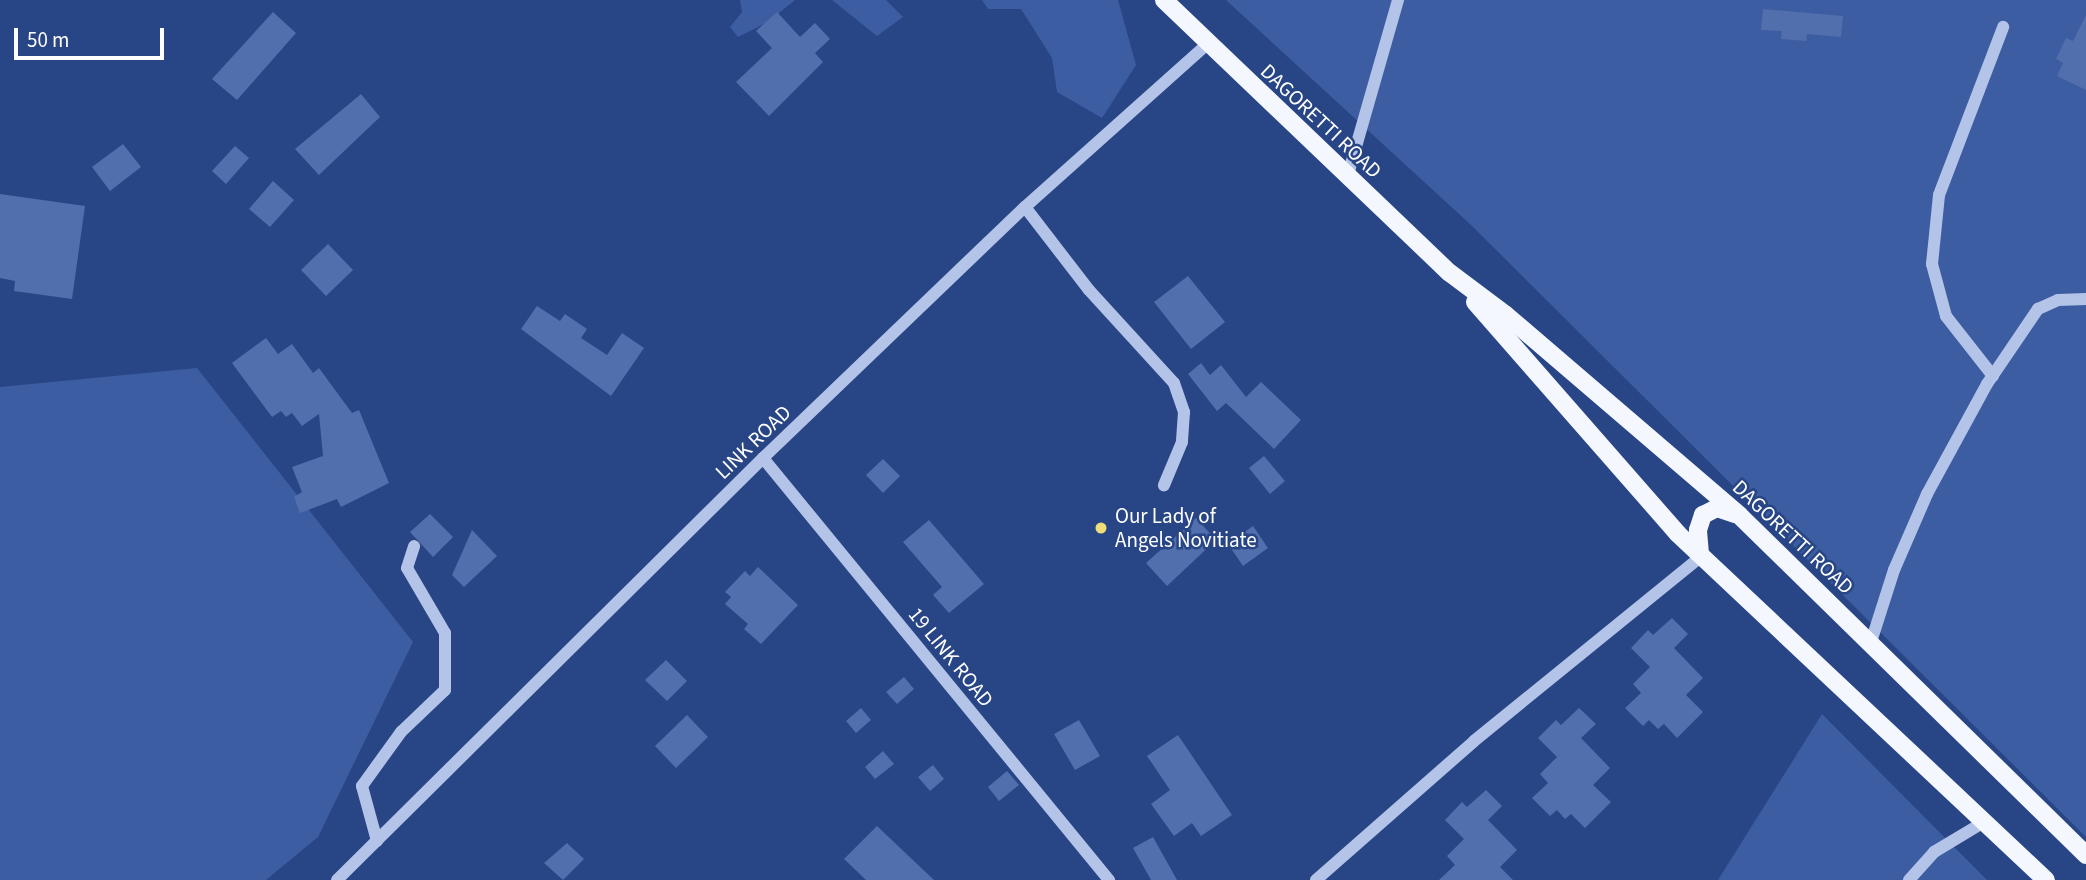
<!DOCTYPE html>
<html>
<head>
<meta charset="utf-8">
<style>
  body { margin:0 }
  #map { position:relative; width:2086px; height:880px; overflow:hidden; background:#284586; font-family:"Source Sans 3",sans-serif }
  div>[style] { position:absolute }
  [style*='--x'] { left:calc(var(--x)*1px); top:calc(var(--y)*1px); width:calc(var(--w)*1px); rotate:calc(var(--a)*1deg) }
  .green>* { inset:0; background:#3d5da2 }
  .building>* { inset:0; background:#516ead }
  .minor>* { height:12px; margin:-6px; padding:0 6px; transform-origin:6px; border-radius:6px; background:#b4c4e8 }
  .major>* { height:18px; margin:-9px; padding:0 9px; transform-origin:9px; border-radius:9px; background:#f5f7fe }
  .dots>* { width:19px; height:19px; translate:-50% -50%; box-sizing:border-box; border:4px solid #284586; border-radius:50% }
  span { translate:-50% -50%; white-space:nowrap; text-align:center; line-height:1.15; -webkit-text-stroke:5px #284586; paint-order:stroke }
  .street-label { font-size:21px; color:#fff }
  .poi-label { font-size:21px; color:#fff }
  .left { translate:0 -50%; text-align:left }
  .scale { position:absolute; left:14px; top:28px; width:150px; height:32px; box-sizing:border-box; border:4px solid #fff; border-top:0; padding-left:9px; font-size:21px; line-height:24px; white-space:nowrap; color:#fff; -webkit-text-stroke:5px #284586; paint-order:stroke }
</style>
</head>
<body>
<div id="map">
  <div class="green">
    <i style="clip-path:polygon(740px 0,795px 0,768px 22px,738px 37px,730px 27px,742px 12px)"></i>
    <i style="clip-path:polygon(832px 0,886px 0,903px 17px,877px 36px)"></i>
    <i style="clip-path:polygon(982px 0,1118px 0,1136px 65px,1102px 118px,1057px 92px,1052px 58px,1021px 9px,988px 9px)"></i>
    <i style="clip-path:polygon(1226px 0,2086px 0,2086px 837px,1471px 225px)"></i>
    <i style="clip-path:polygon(197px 368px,413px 642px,318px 837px,266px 880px,0 880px,0 387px)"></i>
    <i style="clip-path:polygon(1822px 714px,1987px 880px,1718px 880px)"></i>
  </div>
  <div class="building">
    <i style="clip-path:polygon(1763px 9px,1843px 16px,1841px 37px,1807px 34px,1806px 41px,1781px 39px,1782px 31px,1761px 30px)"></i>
    <i style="clip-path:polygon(273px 12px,296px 33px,237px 100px,212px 79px)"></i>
    <i style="clip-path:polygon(777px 12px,800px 37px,815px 23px,830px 39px,815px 53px,823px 62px,769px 116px,736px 82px,772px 48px,756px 31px)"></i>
    <i style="clip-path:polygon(2086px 15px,2086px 90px,2057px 76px,2063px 63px,2056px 59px,2066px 38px,2073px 41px)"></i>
    <i style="clip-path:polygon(361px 94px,380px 117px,319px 175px,295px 149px)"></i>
    <i style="clip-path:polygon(123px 144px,141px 167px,110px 191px,92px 167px)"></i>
    <i style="clip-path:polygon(235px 146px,249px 158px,226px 184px,212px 171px)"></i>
    <i style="clip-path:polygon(273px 181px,294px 200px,270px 227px,249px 209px)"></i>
    <i style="clip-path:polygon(0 194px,85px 206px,72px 299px,14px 291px,15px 281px,0 278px)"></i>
    <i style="clip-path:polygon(328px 244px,353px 270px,326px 296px,301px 270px)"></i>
    <i style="clip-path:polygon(1188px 276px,1225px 322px,1191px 349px,1154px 302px)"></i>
    <i style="clip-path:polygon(537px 306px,560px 321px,565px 314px,587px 329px,581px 338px,607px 355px,622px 333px,644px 348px,611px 396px,521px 329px)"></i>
    <i style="clip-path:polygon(266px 338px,278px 354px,292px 344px,313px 373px,319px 368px,352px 413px,359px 410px,389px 483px,341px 507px,337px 499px,300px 513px,294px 497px,302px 492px,292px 467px,323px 456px,319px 414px,302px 426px,292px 413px,286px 417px,281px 411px,272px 417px,232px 363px)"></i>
    <i style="clip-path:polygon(1201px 363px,1210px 375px,1221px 365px,1246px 397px,1261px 382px,1301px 420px,1274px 449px,1226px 403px,1217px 411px,1188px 374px)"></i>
    <i style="clip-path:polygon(1264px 456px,1285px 481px,1270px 494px,1249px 468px)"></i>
    <i style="clip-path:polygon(883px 459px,900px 476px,883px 493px,866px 475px)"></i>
    <i style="clip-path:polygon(430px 514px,453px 537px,433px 557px,410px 532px)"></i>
    <i style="clip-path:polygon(1196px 518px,1216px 540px,1167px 586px,1146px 563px)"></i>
    <i style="clip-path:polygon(929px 520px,984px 584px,949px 613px,933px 595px,942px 587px,903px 542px)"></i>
    <i style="clip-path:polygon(1253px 526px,1268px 548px,1243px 566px,1228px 544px)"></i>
    <i style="clip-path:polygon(472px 530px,497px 556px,464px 587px,452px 575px)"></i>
    <i style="clip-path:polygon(758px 567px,798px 605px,761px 644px,744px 629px,748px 624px,725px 604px,731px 597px,725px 592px,745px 571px,750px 576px)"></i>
    <i style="clip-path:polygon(1672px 618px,1688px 634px,1674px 648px,1703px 678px,1686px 695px,1703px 712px,1677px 738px,1664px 724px,1658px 729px,1649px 720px,1643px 726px,1625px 708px,1641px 693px,1633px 684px,1650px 667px,1631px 648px,1648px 630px,1653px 635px)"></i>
    <i style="clip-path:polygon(666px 660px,687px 681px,667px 701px,645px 680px)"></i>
    <i style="clip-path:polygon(904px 677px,914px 689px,897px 704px,886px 692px)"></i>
    <i style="clip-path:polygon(861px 708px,871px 720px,856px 733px,846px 721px)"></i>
    <i style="clip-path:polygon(1579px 708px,1596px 724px,1581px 738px,1610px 768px,1593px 785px,1611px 802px,1585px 828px,1571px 814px,1565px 819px,1557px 810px,1550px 816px,1532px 798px,1548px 783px,1540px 774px,1557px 757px,1538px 738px,1556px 720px,1561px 725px)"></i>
    <i style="clip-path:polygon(687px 715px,708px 737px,676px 768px,655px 746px)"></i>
    <i style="clip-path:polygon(1079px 720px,1100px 756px,1075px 770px,1054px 734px)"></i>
    <i style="clip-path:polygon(1178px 735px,1232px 815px,1201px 836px,1192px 823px,1174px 836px,1151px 804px,1170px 790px,1147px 756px)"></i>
    <i style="clip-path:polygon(883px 751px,894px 764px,875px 779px,865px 767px)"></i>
    <i style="clip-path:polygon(933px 765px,944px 779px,930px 791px,918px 777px)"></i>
    <i style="clip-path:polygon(1007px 771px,1019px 785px,999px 801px,988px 787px)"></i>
    <i style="clip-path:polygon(1486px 790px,1502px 806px,1488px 820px,1517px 850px,1500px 867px,1513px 880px,1439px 880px,1455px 865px,1447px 856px,1464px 839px,1445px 820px,1462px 802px,1467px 807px)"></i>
    <i style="clip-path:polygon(877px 826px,934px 880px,866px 880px,844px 859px)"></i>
    <i style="clip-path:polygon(1153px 837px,1177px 880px,1151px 880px,1133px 848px)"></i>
    <i style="clip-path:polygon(567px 843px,584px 859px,563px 880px,544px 863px)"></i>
  </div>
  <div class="minor">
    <i style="--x:1347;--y:178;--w:185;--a:-74"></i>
    <i style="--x:1025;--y:207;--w:105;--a:52.4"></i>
    <i style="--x:1089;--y:290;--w:126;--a:47.6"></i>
    <i style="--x:1174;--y:383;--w:31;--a:71"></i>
    <i style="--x:1184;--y:412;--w:30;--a:94"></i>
    <i style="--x:1182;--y:442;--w:47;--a:112.7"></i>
    <i style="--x:1993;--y:376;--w:76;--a:-128.1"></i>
    <i style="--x:1946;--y:316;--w:54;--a:-105.1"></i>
    <i style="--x:1932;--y:264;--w:69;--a:-84.2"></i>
    <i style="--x:1939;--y:195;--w:180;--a:-69.1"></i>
    <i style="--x:763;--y:458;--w:546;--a:50.65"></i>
    <i style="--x:1871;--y:642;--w:76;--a:-72.3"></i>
    <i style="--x:1894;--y:570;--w:83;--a:-66.5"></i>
    <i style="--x:1927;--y:494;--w:125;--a:-61.4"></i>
    <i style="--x:1987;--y:384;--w:91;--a:-55.8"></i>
    <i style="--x:2038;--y:309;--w:22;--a:-24"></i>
    <i style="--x:2058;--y:300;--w:28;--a:-2"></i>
    <i style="--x:377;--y:841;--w:57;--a:-105.3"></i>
    <i style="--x:362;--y:786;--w:67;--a:-54.2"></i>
    <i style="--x:401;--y:732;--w:61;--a:-43.7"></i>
    <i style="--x:445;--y:690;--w:57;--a:-90"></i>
    <i style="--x:445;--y:633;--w:75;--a:-120.3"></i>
    <i style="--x:407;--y:568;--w:23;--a:-72"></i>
    <i style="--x:337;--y:880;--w:600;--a:-44.73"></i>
    <i style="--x:763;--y:458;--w:363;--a:-43.8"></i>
    <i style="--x:1025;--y:207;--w:244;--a:-41.8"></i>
    <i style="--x:1316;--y:880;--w:210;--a:-41.3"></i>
    <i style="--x:1474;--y:741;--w:294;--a:-39.1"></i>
    <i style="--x:1909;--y:880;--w:38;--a:-48"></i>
    <i style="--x:1934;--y:852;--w:58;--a:-31"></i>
  </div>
  <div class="major">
    <i style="--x:1164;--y:0;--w:395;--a:43.7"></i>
    <i style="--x:1450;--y:273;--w:70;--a:36.9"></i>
    <i style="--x:1506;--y:315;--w:307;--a:40.6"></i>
    <i style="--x:1739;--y:515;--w:486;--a:44.4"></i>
    <i style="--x:1475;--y:302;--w:308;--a:48.8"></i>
    <i style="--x:1678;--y:534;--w:505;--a:43.24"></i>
    <i style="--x:1700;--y:554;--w:24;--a:-95"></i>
    <i style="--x:1698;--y:530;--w:16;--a:-72"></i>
    <i style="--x:1703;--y:515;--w:16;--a:-27"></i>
    <i style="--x:1717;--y:508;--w:18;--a:19"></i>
  </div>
  <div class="dots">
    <i style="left:1101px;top:528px;background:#efdd7a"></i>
  </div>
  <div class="street-label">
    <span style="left:1321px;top:121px;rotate:43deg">DAGORETTI ROAD</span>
    <span style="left:753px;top:442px;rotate:-44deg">LINK ROAD</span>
    <span style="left:1793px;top:537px;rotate:43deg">DAGORETTI ROAD</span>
    <span style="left:951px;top:657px;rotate:51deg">19 LINK ROAD</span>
  </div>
  <div class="poi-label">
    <span class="left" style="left:1115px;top:528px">Our Lady of<br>Angels Novitiate</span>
  </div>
  <div class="scale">50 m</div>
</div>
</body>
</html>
